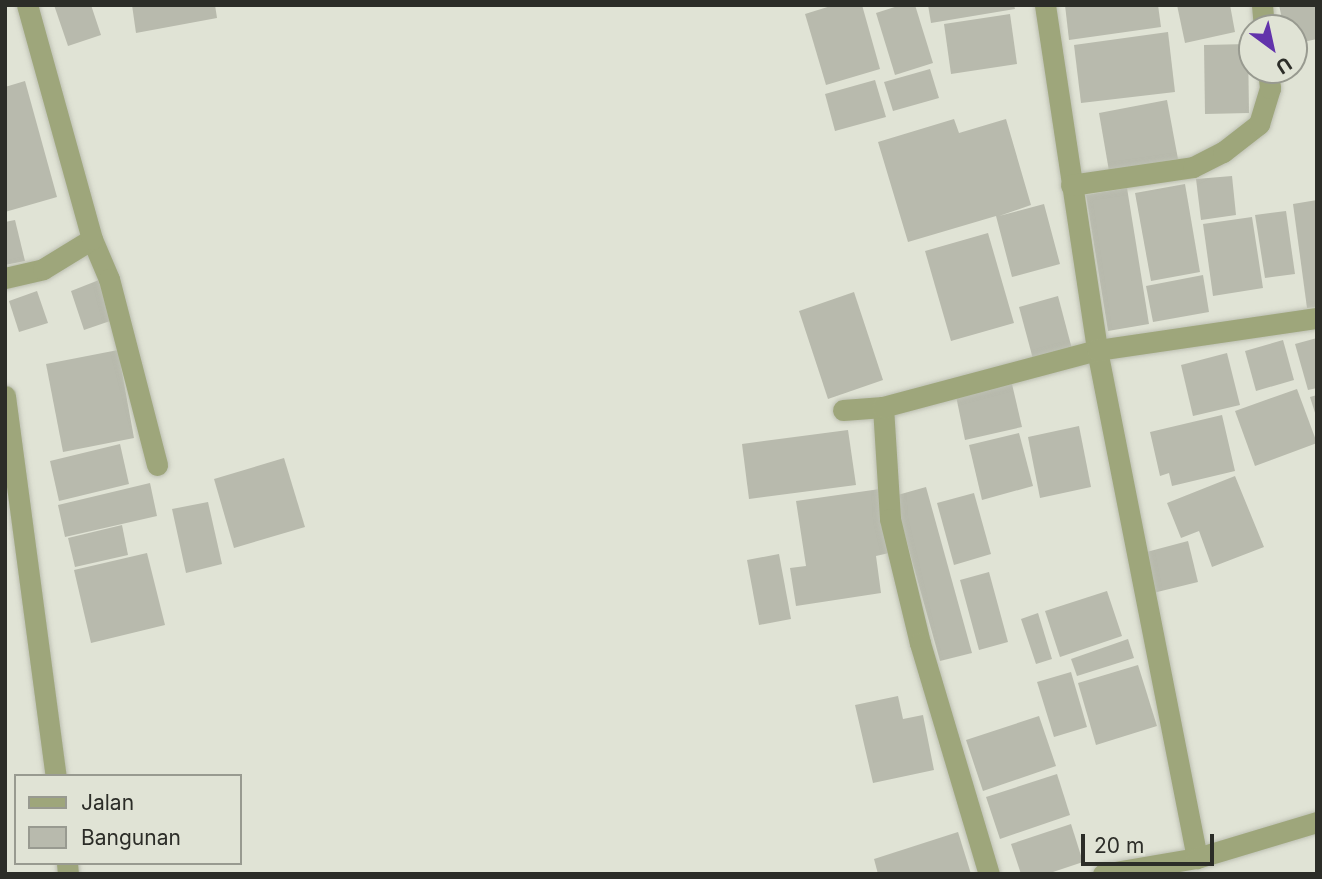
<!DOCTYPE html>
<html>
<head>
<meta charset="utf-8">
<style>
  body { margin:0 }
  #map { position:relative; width:1322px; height:879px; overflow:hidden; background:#e0e3d5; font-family:Inter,sans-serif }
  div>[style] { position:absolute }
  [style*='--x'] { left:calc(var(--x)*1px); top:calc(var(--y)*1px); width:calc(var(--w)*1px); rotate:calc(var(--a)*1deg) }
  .building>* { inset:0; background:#b8baad }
  .roads { filter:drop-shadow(0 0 2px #bcbfb2) drop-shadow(0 0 2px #bcbfb2) }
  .street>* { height:21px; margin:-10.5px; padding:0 10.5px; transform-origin:10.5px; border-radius:10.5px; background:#9ea67b }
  span { translate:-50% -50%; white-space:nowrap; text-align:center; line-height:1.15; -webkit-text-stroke:6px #e0e3d5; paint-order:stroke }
  .frame { position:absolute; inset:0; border:7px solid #2c2d28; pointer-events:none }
  .legend { position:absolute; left:14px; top:774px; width:228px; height:91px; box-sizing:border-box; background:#e0e3d5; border:2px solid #989a90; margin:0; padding:9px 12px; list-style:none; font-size:21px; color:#2c2d28 }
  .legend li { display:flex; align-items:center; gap:14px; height:35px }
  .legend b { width:35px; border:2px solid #989a90 }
  .north { position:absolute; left:1238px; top:14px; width:70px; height:70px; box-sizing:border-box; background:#e0e3d5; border:2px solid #989a90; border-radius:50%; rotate:147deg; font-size:19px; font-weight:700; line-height:28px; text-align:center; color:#2c2d28 }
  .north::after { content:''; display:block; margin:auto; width:24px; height:32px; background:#6233ab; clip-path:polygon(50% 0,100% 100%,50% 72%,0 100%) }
  .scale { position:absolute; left:1081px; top:834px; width:133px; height:32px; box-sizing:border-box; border:4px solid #2c2d28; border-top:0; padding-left:9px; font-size:21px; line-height:24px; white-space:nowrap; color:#2c2d28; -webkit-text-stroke:5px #e0e3d5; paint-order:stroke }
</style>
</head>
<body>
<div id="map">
  <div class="building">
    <i style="clip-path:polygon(54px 5px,91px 5px,101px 35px,68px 46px)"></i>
    <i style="clip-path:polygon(132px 5px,215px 5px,217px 18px,136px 33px)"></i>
    <i style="clip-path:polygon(834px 5px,862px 5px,880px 69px,826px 85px,805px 14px)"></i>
    <i style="clip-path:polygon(901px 5px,915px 5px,933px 63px,895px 75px,876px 13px)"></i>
    <i style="clip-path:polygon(928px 5px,1014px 5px,1015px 9px,931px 23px)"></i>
    <i style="clip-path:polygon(1065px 5px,1158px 5px,1161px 27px,1069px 40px)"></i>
    <i style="clip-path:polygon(1177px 5px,1230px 5px,1235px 32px,1185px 43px)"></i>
    <i style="clip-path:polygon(1279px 5px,1317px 5px,1317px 39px,1294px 44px,1294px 28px,1284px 28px)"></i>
    <i style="clip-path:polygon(1010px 14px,1017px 64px,951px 74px,944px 24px)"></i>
    <i style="clip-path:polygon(1168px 32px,1175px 92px,1081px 103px,1074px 45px)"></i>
    <i style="clip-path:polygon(1248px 44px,1249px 113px,1205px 114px,1204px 45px)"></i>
    <i style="clip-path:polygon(930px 69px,939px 98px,893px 111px,884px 82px)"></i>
    <i style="clip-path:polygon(875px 80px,886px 117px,835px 131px,825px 94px)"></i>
    <i style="clip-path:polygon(25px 81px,57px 197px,5px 212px,5px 87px)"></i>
    <i style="clip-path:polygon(1167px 100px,1178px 159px,1109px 171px,1099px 113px)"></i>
    <i style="clip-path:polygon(954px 119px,959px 133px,1006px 119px,1031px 205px,999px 216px,1044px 204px,1060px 264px,1012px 277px,996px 216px,908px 242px,878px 142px)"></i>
    <i style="clip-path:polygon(1232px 176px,1236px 215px,1201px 220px,1196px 179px)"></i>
    <i style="clip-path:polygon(1185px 184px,1200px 272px,1151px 281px,1135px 193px)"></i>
    <i style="clip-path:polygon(1127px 188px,1149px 324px,1108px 331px,1086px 195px)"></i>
    <i style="clip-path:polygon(1317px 200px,1317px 307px,1307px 308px,1293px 204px)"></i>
    <i style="clip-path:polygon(1286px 211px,1295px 274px,1265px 278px,1255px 215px)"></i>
    <i style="clip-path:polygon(1252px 217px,1263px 288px,1213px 296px,1203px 224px)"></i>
    <i style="clip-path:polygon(15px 220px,25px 261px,5px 265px,5px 222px)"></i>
    <i style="clip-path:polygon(988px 233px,1014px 323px,951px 341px,925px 251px)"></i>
    <i style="clip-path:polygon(1203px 275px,1209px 312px,1153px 322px,1146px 286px)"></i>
    <i style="clip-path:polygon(99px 280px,113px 320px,84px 330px,71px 291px)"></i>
    <i style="clip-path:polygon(37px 291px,48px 323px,19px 332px,9px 301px)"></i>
    <i style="clip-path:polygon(854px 292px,883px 380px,828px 399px,799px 311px)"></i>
    <i style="clip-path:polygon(1058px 296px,1072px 349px,1033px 359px,1019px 307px)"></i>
    <i style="clip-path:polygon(1317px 338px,1317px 388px,1308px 390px,1295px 344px)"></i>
    <i style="clip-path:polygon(1283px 340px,1294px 380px,1256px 391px,1245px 351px)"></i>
    <i style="clip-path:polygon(118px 350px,134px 438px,63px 452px,46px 364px)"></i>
    <i style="clip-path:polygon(1227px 353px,1240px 405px,1193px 416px,1181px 365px)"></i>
    <i style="clip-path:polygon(1012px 384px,1022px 427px,965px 440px,956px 396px)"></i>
    <i style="clip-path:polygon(1297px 389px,1317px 443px,1255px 466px,1235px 411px)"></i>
    <i style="clip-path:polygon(1317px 395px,1317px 416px,1316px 416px,1310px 397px)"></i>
    <i style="clip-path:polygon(1222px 415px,1235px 471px,1172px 486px,1169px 473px,1160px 476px,1150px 432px)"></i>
    <i style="clip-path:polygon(1079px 426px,1091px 487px,1040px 498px,1028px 437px)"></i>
    <i style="clip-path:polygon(848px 430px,856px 485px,749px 499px,742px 444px)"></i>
    <i style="clip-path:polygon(1019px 433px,1033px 486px,982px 500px,969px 445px)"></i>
    <i style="clip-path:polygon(120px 444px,129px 484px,59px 501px,50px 461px)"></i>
    <i style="clip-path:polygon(284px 458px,305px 527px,234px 548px,214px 479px)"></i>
    <i style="clip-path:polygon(1235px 476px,1264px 547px,1212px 567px,1199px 531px,1181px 538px,1167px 503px)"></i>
    <i style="clip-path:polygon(150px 483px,157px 516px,65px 537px,58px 505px)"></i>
    <i style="clip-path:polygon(926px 487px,972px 653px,940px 661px,894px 496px)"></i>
    <i style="clip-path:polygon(880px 489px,889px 553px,876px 556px,881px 593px,796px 606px,790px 568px,806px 566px,796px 501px)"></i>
    <i style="clip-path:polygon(974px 493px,991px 554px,954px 565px,937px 503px)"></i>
    <i style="clip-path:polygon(208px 502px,222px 564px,186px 573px,172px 509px)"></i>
    <i style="clip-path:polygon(122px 525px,128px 555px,75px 567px,68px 538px)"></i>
    <i style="clip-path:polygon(1188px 541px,1198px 582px,1149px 594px,1139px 554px)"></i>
    <i style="clip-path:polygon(147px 553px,165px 625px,91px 643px,74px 570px)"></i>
    <i style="clip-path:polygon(779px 554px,791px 619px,759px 625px,747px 560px)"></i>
    <i style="clip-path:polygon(989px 572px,1008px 642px,979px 650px,960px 580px)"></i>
    <i style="clip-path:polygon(1107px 591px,1122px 636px,1060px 657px,1045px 611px)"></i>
    <i style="clip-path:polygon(1038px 613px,1052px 659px,1036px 664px,1021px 619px)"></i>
    <i style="clip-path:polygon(1128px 639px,1134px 658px,1077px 676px,1071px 659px)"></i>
    <i style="clip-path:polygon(1138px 665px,1157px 726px,1096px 745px,1078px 683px)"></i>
    <i style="clip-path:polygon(1071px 672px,1087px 727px,1054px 737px,1037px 682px)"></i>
    <i style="clip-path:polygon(898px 696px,903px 719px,923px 715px,934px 770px,873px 783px,855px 705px)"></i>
    <i style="clip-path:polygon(1039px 716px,1056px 766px,983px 791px,966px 740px)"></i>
    <i style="clip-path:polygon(1057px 774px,1070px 815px,1000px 839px,986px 797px)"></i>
    <i style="clip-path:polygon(1071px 824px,1083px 862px,1047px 874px,1021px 874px,1011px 844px)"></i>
    <i style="clip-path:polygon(958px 832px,971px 874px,878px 874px,874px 859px)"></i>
  </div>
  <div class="roads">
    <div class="street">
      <i style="--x:1045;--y:5;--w:349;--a:81.4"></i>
      <i style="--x:1097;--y:350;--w:518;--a:78.86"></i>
      <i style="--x:1262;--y:5;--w:23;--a:85"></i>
      <i style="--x:1071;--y:185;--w:123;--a:-8.4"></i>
      <i style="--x:1193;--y:167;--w:34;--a:-27"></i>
      <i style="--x:1223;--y:152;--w:46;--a:-37.9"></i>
      <i style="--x:1259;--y:124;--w:38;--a:-73"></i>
      <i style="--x:1270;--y:88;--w:18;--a:-96"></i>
      <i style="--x:92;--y:239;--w:43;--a:67"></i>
      <i style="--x:109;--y:279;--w:192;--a:75.5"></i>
      <i style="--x:5;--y:278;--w:39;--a:-13"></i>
      <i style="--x:43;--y:269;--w:57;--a:-31.5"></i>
      <i style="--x:92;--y:239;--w:243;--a:-105.5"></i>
      <i style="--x:5;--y:396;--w:383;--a:82.4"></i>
      <i style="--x:883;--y:407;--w:112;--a:86.4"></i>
      <i style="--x:890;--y:519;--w:128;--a:76.4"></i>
      <i style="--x:920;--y:643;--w:241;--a:73.4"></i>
      <i style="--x:843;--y:410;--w:40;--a:-4.3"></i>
      <i style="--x:883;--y:407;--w:221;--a:-14.9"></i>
      <i style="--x:1097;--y:350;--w:222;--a:-8.3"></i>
      <i style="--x:67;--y:863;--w:11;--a:85"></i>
      <i style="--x:1103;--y:874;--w:95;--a:-9.7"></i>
      <i style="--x:1197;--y:858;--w:125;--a:-16.7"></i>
    </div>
  </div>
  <div class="frame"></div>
  <ul class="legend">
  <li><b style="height:9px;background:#9ea67b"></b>Jalan</li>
  <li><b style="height:19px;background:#b8baad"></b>Bangunan</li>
  </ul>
  <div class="north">U</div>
  <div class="scale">20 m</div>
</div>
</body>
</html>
